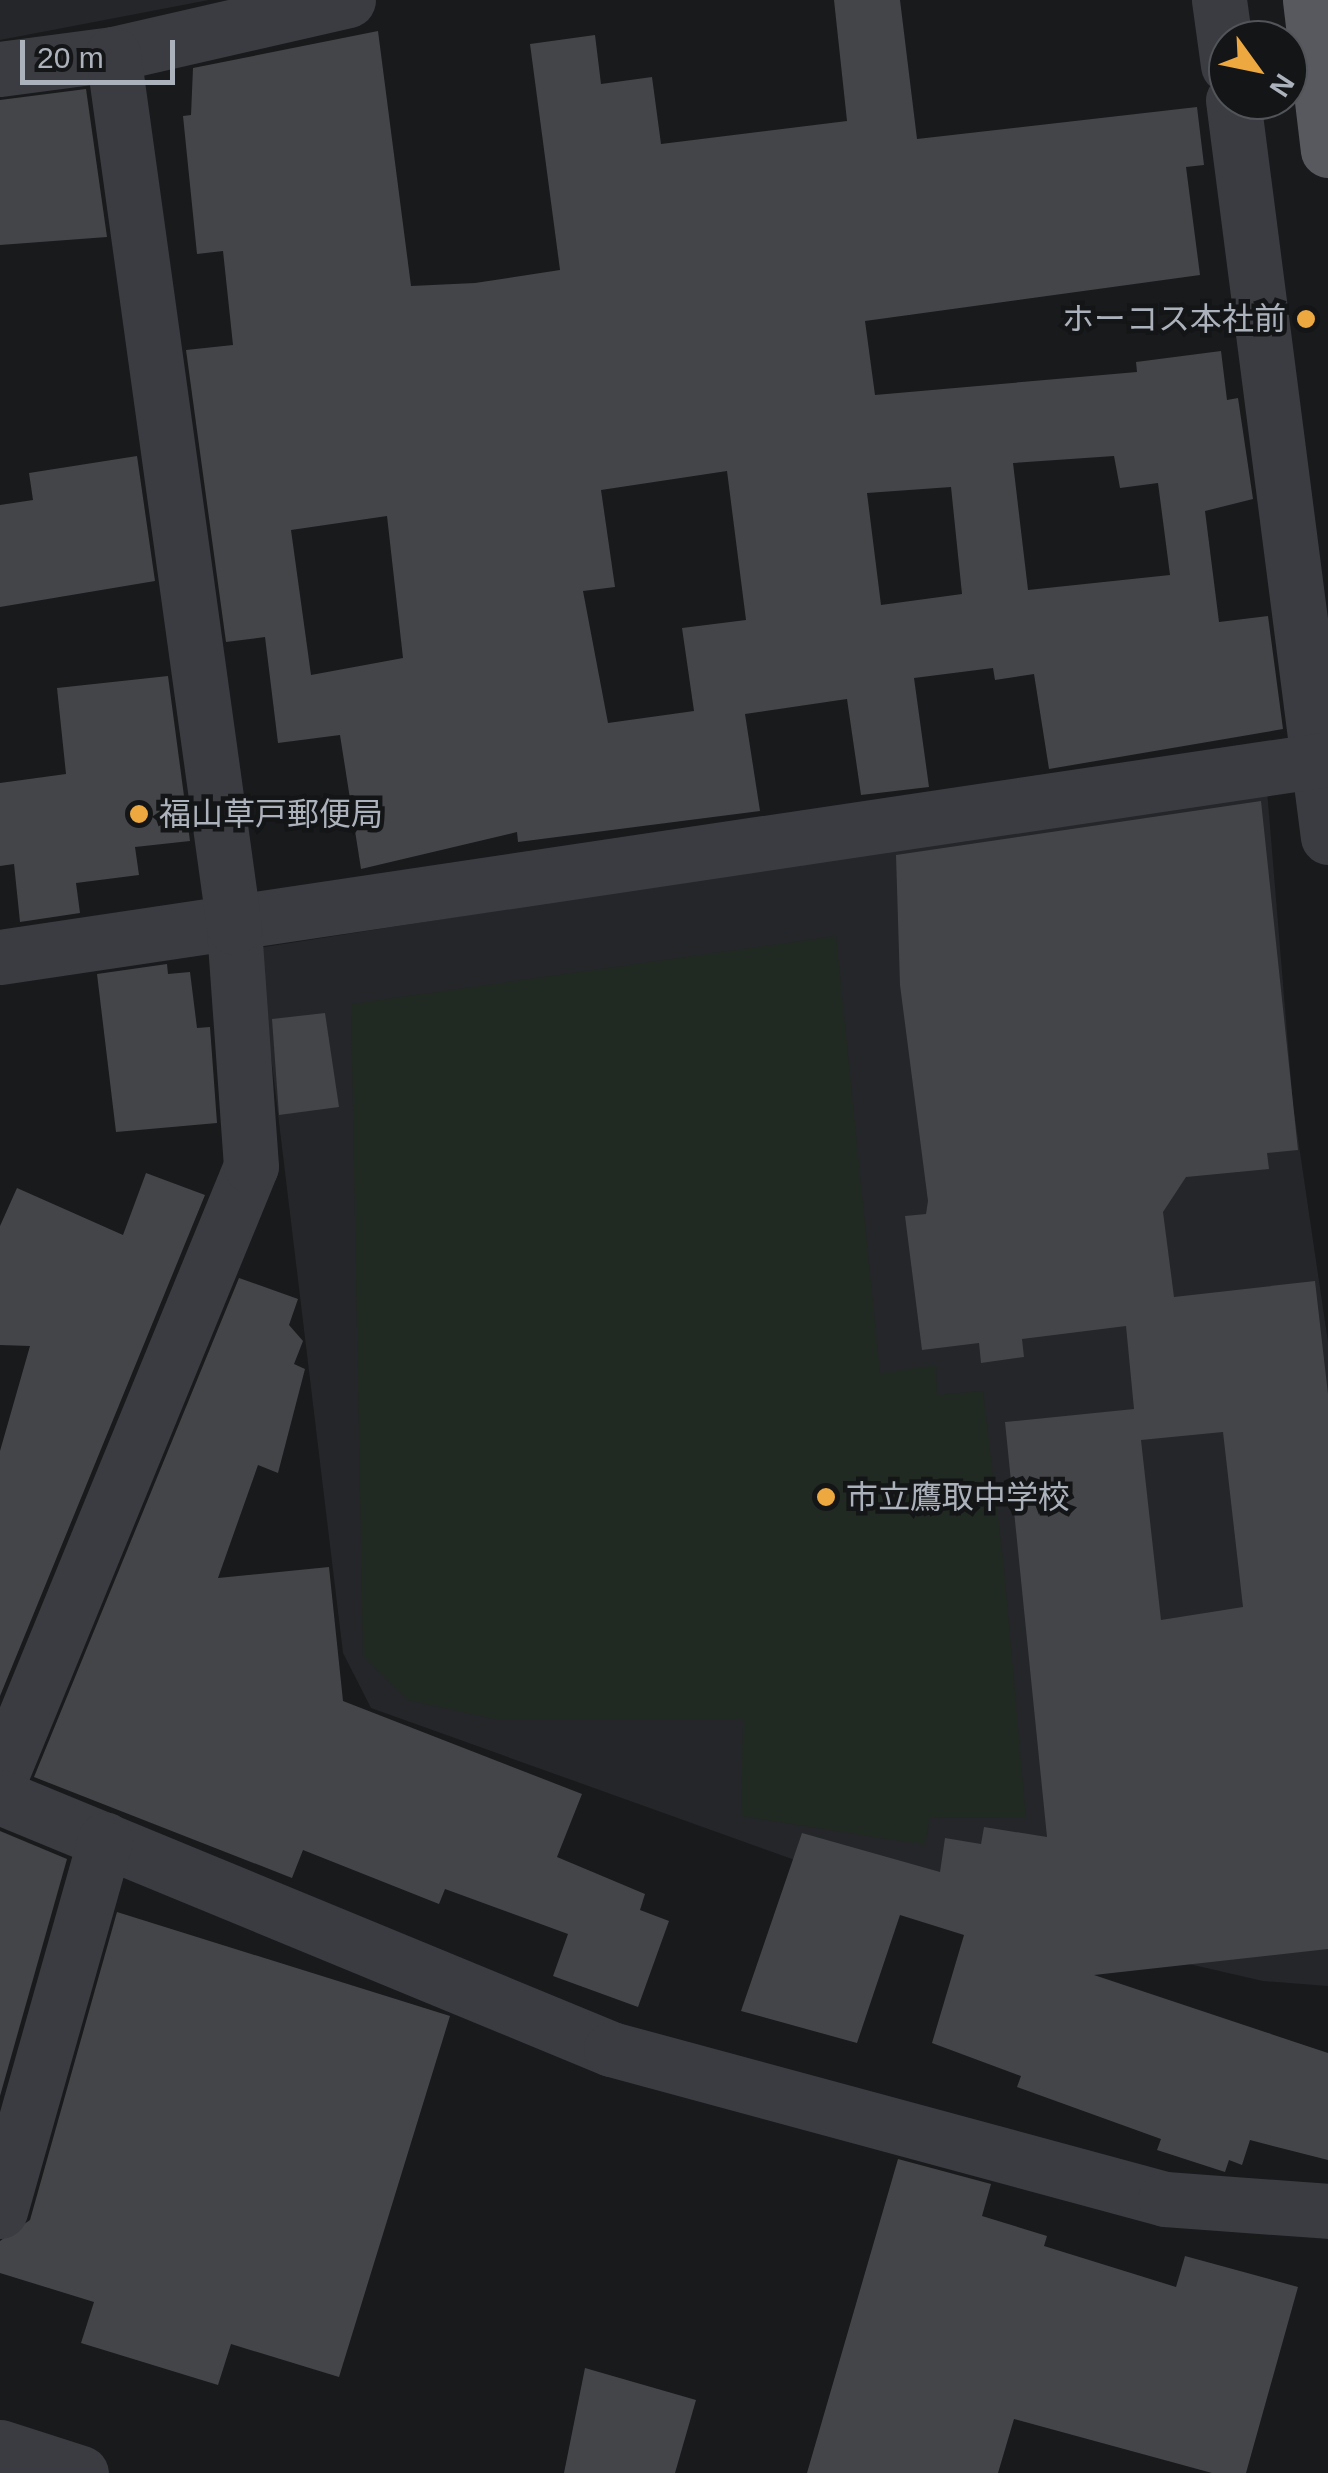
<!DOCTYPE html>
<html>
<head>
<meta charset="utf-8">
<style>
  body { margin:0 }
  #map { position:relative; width:1328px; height:2473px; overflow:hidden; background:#191a1c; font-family:Arial,"Noto Sans JP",sans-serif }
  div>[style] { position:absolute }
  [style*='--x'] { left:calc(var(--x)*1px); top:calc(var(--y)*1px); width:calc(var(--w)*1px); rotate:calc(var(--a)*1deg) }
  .built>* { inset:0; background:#252629 }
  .green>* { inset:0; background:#212a22 }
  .building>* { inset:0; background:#444549 }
  .street>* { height:55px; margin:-27.5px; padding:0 27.5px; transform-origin:27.5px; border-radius:27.5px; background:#3b3c41 }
  .primary>* { height:55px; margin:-27.5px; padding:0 27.5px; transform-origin:27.5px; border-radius:27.5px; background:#57595f }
  .dots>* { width:28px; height:28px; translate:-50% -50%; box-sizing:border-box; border:5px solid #141517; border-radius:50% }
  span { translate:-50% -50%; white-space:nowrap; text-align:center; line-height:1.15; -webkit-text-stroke:9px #141517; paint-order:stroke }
  .poi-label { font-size:32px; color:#acb2bb }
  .right { translate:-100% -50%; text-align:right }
  .left { translate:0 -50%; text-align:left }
  .north { position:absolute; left:1208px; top:20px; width:100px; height:100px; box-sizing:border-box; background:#141517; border:2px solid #515459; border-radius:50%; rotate:123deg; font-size:28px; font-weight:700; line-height:40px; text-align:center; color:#acb2bb }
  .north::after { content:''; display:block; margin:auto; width:35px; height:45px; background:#eda840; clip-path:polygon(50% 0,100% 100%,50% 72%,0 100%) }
  .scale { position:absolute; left:20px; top:40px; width:155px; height:45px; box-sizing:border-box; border:5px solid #acb2bb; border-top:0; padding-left:12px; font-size:30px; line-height:35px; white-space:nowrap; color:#acb2bb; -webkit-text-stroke:8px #141517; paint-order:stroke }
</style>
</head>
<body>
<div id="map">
  <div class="built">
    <i style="clip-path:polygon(0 0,209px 0,0 40px)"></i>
    <i style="clip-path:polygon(1267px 790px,1293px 1105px,1328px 1342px,1328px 1986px,1263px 1981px,898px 1897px,371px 1708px,343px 1653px,258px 948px)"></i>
  </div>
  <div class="green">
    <i style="clip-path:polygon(836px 936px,880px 1373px,936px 1365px,937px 1395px,983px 1391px,1004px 1568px,1026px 1818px,930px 1817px,925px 1845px,741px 1816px,743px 1720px,498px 1720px,408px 1700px,363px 1656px,351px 1004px)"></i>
  </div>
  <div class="building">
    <i style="clip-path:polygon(evenodd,834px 0,900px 0,917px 139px,1197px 107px,1204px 165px,1186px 167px,1200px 275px,865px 321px,875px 395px,1137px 372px,1136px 362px,1221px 351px,1227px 400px,1238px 398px,1253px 499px,1205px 511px,1219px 622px,1268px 616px,1283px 729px,1049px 769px,1034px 674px,995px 680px,993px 668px,914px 678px,929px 787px,861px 795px,847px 699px,745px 714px,760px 811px,518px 842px,517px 832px,361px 869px,340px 735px,278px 743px,265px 637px,226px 642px,186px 350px,233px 345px,223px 251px,197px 254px,183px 116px,191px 115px,193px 68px,378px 31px,411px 286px,475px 283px,560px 270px,530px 44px,595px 35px,601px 84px,652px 77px,661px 144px,847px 121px,834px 0,1114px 456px,1120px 488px,1158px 483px,1170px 575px,1028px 590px,1013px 463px,1114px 456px,834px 0,727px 471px,746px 620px,682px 628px,694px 711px,608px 723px,583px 591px,615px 587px,601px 490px,727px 471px,834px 0,951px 487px,962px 594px,881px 605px,867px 493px,951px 487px,834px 0,387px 516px,403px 658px,311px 675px,291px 530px,387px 516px)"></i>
    <i style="clip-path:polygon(86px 89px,107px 237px,0 245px,0 100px)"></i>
    <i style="clip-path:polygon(137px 456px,155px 581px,0 607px,0 505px,33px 500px,29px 473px)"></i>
    <i style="clip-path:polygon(168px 676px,190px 841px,135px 847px,139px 875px,76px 883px,80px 913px,20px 922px,14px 864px,0 866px,0 783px,66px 774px,57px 688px)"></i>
    <i style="clip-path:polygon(evenodd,1261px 801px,1298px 1150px,1267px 1153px,1269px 1169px,1186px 1177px,1163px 1212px,1174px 1297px,1315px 1281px,1328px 1394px,1328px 1949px,1094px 1975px,1328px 2053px,1328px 2160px,1250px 2140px,1242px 2165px,1229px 2160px,1225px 2172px,1157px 2150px,1161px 2139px,1017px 2087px,1021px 2076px,932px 2043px,964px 1935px,900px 1915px,857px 2043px,741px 2011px,802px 1833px,940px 1872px,945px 1838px,981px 1844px,984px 1827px,1047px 1837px,1005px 1422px,1134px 1409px,1126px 1326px,1022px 1339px,1024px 1357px,981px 1363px,979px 1343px,922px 1350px,905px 1216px,926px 1214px,928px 1201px,900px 985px,896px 855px,1261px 801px,1223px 1432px,1243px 1607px,1161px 1620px,1141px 1440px,1223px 1432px)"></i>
    <i style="clip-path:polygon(167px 964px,168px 974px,190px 972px,197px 1028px,210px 1027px,217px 1123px,116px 1132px,97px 974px)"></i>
    <i style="clip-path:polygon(325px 1013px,339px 1107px,279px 1115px,272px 1019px)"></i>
    <i style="clip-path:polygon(146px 1173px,205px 1195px,0 1696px,0 1451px,30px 1346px,0 1345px,0 1226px,17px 1188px,123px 1235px)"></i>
    <i style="clip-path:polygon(239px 1278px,298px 1299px,289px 1325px,303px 1341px,294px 1364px,305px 1369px,278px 1473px,258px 1465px,218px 1578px,329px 1567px,343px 1701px,582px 1794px,557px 1857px,645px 1894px,640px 1910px,669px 1921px,638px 2007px,553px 1976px,568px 1934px,445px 1889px,439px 1904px,303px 1850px,292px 1878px,34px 1777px)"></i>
    <i style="clip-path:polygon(0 1831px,67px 1859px,0 2096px)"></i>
    <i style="clip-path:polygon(117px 1912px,450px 2016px,339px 2377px,231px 2344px,218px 2385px,81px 2343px,94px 2302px,0 2273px,0 2241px,30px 2220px)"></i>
    <i style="clip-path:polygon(898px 2159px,991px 2184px,982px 2216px,1047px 2236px,1044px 2246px,1176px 2287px,1185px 2256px,1298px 2287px,1246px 2473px,1212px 2473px,1014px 2419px,998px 2473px,807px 2473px)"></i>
    <i style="clip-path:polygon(585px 2368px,696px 2400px,675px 2473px,564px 2473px)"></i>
  </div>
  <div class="street">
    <i style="--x:1219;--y:0;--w:66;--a:82.1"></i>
    <i style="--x:0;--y:69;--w:114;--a:-7.6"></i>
    <i style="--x:113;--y:54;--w:241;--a:-12.9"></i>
    <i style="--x:1233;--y:100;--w:743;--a:82.66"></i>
    <i style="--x:0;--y:957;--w:1337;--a:-8.48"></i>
    <i style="--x:0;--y:1778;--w:661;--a:-67.7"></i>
    <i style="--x:251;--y:1166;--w:240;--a:-94.1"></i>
    <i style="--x:234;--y:927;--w:881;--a:-97.89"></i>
    <i style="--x:0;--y:1797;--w:661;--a:22.41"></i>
    <i style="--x:611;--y:2049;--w:574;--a:15.15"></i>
    <i style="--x:1165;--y:2199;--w:163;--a:4.2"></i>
    <i style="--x:0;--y:2211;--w:386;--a:-74.2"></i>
    <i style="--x:0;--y:2447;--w:85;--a:17.8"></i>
  </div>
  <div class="primary">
    <i style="--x:1310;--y:0;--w:151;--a:83.2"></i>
  </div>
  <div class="dots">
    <i style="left:1306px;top:319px;background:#eda840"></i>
    <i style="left:139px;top:814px;background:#eda840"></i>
    <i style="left:826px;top:1497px;background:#eda840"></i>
  </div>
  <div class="poi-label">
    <span class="right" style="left:1286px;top:319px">ホーコス本社前</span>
    <span class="left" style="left:159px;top:814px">福山草戸郵便局</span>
    <span class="left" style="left:846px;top:1497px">市立鷹取中学校</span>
  </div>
  <div class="north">N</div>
  <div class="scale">20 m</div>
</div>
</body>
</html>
